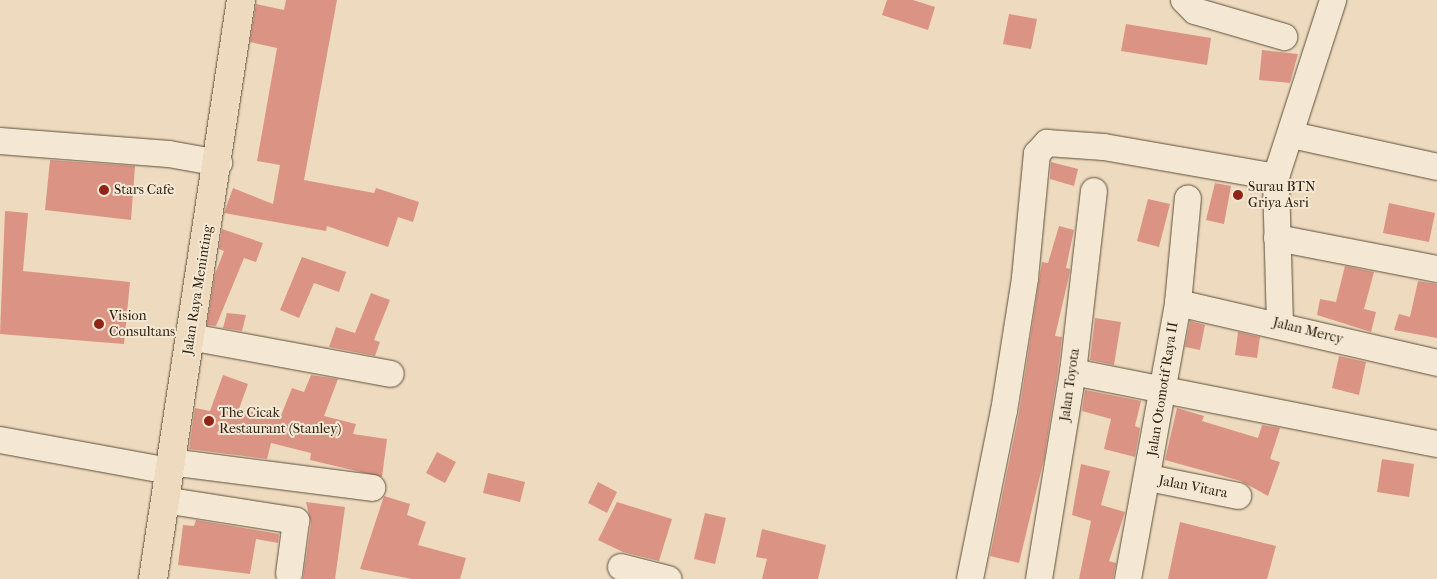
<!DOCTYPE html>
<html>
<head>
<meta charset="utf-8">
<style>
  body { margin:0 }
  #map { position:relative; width:1437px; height:579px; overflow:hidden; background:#eedbbf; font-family:"IM FELL French Canon",serif }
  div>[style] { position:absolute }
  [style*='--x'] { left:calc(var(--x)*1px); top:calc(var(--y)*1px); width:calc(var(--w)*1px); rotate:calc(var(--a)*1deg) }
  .building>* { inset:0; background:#db9384 }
  .roads { filter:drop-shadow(0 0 1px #5e4f3a) drop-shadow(0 0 1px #5e4f3a) }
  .minor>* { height:26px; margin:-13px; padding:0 13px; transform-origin:13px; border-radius:13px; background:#f4e8d5 }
  .trunk>* { height:28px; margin:-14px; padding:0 14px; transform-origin:14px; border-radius:14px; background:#eedbbf }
  .dots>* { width:14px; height:14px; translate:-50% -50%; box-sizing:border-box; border:2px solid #f4e8d5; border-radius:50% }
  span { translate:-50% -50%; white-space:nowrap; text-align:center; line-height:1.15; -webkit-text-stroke:4px #f4e8d5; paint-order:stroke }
  .poi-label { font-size:14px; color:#2e200e }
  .left { translate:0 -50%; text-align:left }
  .street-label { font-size:14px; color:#2e200e }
</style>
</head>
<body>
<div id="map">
  <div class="building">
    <i style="clip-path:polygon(286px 0,337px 0,304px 180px,374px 193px,376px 188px,419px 202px,413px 222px,398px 217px,388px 247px,327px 226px,326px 231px,224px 213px,233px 188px,273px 204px,280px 165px,257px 161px,277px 48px,250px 42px,256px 4px,284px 10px)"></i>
    <i style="clip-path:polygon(887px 0,913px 0,935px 7px,928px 30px,882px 15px)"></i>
    <i style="clip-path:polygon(1009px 14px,1037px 19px,1031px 49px,1003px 44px)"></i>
    <i style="clip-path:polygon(1126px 24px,1211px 38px,1207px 65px,1121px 51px)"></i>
    <i style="clip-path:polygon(1262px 50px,1298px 54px,1290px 83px,1259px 80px)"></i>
    <i style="clip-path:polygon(50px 160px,135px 166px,131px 220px,45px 210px)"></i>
    <i style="clip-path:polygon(1051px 162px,1078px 169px,1074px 186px,1050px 179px)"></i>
    <i style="clip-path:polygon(1215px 183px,1231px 186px,1224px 224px,1206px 220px)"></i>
    <i style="clip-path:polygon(1148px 199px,1170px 204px,1159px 247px,1137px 241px)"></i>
    <i style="clip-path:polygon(1389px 203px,1435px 213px,1429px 242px,1383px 233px)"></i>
    <i style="clip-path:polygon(5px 211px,28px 213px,23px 271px,130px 282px,124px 344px,0 334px)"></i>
    <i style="clip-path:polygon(1059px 226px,1074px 230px,1066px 268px,1070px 269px,1069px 276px,1055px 336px,1062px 337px,1058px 370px,1044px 459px,1019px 563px,990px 556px,1019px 413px,1042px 262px,1048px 263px)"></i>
    <i style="clip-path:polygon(222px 229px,263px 243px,256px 262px,244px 258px,216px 326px,207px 325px,215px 274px,224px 251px,219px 249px)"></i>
    <i style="clip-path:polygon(302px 257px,346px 272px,339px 292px,314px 283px,299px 318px,280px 310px)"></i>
    <i style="clip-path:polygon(1345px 266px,1374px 272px,1364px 309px,1376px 312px,1371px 332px,1317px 315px,1320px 299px,1336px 302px)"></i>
    <i style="clip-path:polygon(1418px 281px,1437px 284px,1437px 338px,1394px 330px,1399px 314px,1410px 317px)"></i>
    <i style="clip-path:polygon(371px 293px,390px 300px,374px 340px,380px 342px,375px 356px,329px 347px,336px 327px,355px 333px)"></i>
    <i style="clip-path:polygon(227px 313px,246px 315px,242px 331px,223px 328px)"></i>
    <i style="clip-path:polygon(1095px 318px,1121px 322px,1114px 365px,1090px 360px)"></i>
    <i style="clip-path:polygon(1190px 321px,1205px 325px,1200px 350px,1185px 347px)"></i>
    <i style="clip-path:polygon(1238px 332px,1260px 337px,1257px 358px,1235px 355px)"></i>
    <i style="clip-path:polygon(1339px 356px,1366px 362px,1359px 395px,1332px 388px)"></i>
    <i style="clip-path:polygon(223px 375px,248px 384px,239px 409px,280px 418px,292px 388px,304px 392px,311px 375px,338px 379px,324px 416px,356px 424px,353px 434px,387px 439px,382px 477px,310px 460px,311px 453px,271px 443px,267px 459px,189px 449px,195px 408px,210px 411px)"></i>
    <i style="clip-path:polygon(1085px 390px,1141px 401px,1135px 426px,1140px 428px,1135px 457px,1104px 449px,1111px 419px,1082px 411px)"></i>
    <i style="clip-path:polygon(1177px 408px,1204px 416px,1202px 421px,1258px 438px,1262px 425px,1280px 428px,1270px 459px,1280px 462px,1268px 496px,1241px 481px,1165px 460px)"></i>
    <i style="clip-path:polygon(437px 452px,456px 462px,445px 483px,426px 473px)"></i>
    <i style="clip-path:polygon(1382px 459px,1414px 464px,1409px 497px,1377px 492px)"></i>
    <i style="clip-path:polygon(1081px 464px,1110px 471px,1101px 505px,1125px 512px,1109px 561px,1116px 563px,1113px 579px,1079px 579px,1091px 521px,1072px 515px)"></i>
    <i style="clip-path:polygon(488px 473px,525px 482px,520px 502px,483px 493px)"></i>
    <i style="clip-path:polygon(598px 482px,617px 492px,607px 513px,588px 503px)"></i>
    <i style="clip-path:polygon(384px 496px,410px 504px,407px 515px,426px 522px,418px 545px,466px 558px,460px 579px,412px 579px,360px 569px)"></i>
    <i style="clip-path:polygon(306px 502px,345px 507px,335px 579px,303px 579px,311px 523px)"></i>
    <i style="clip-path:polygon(617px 502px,672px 519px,659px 561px,623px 552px,598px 540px)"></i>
    <i style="clip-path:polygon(705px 513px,726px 518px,715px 564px,694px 559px)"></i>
    <i style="clip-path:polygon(196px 520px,279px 534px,278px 543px,256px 539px,250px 574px,178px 565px,183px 525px,194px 526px)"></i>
    <i style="clip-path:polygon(1180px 522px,1276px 546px,1267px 579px,1168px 579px)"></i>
    <i style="clip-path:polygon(762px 529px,826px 545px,818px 579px,762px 579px,767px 559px,756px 557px)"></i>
  </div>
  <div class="roads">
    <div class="minor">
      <i style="--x:1184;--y:0;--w:16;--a:45"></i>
      <i style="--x:1195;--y:11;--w:93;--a:16.3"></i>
      <i style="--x:1292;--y:135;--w:148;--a:12.4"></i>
      <i style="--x:0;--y:141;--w:169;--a:4.4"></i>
      <i style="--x:169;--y:154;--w:51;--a:10.2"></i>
      <i style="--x:1277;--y:238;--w:163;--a:11"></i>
      <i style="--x:1178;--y:303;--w:266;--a:13"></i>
      <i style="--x:1280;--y:324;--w:147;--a:-91.6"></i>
      <i style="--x:1276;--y:177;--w:186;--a:-72.1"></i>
      <i style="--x:190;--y:337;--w:204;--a:10.4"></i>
      <i style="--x:1073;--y:372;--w:371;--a:11.2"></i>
      <i style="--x:0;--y:440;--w:172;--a:10.4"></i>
      <i style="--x:170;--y:462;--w:204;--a:7.3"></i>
      <i style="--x:1149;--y:478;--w:91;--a:11.4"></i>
      <i style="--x:164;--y:500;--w:134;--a:9"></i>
      <i style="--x:296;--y:521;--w:53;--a:97.5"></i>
      <i style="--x:621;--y:567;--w:49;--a:14.3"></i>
      <i style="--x:970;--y:579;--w:171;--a:-78.6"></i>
      <i style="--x:1004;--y:411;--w:135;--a:-81"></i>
      <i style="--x:1025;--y:278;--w:125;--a:-84.5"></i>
      <i style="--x:1037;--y:154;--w:15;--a:-48"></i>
      <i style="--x:1047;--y:143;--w:57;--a:4"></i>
      <i style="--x:1104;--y:147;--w:175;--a:9.9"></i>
      <i style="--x:1039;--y:579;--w:210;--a:-80.7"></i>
      <i style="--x:1073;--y:372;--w:182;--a:-83.4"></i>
      <i style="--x:1128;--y:579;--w:280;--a:-79.7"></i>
      <i style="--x:1178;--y:303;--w:105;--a:-84.6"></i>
    </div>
    <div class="trunk">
      <i style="--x:153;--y:579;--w:586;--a:-81.36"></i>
    </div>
  </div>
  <div class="dots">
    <i style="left:104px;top:190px;background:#8f2418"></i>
    <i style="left:1238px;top:195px;background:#8f2418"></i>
    <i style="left:99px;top:324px;background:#8f2418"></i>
    <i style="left:209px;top:421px;background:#8f2418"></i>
  </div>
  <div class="poi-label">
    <span class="left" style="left:1248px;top:195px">Surau BTN<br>Griya Asri</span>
    <span class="left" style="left:114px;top:190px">Stars Cafe</span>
    <span class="left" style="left:109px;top:324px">Vision<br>Consultans</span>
    <span class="left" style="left:219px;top:421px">The Cicak<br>Restaurant (Stanley)</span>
  </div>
  <div class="street-label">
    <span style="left:198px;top:290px;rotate:-81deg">Jalan Raya Meninting</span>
    <span style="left:1308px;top:331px;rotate:14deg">Jalan Mercy</span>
    <span style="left:1070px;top:385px;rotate:-82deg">Jalan Toyota</span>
    <span style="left:1163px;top:389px;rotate:-81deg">Jalan Otomotif Raya II</span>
    <span style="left:1193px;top:487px;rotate:11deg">Jalan Vitara</span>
  </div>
</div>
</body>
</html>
